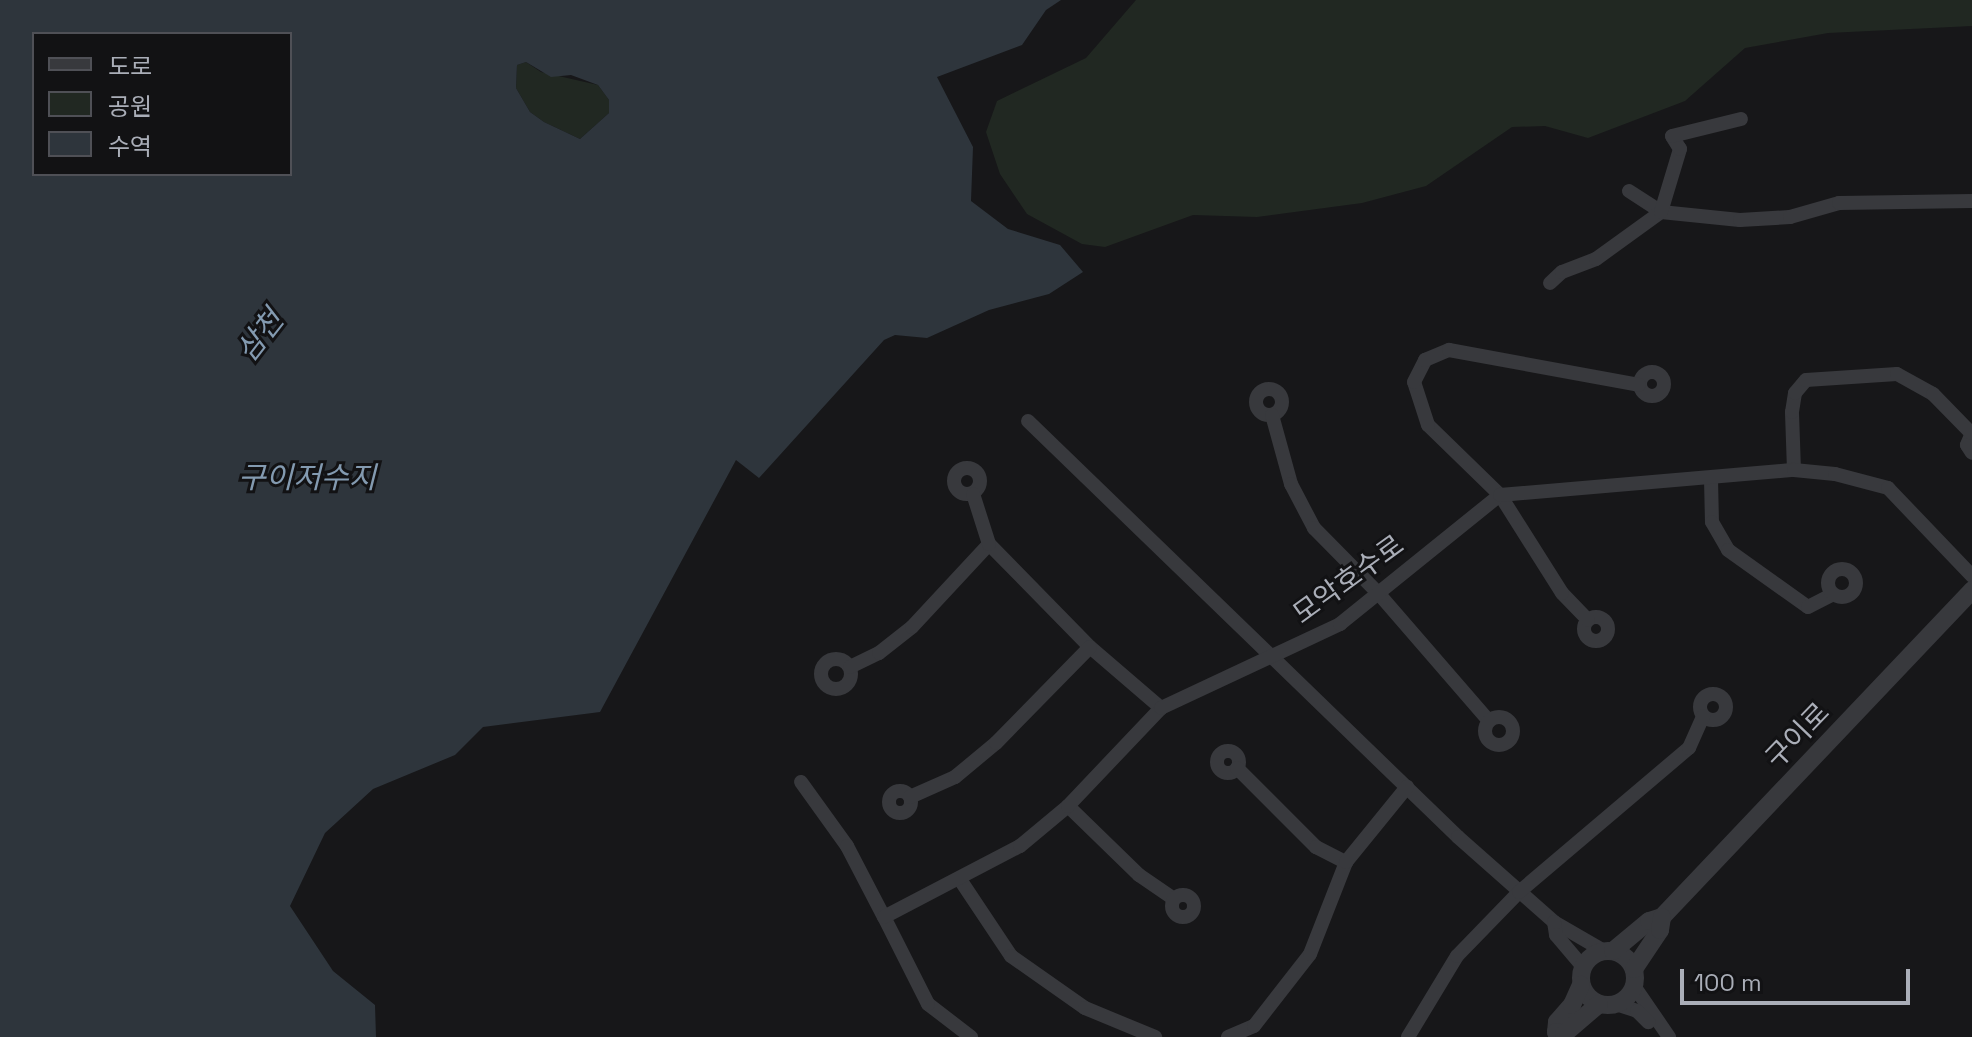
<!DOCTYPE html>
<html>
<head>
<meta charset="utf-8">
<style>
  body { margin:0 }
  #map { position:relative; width:1972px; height:1037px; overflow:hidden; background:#171719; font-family:"Space Grotesk","Noto Sans KR",sans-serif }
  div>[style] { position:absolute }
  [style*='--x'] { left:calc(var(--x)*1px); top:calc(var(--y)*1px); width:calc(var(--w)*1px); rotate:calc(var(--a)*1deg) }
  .green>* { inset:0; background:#212822 }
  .water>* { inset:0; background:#2e353c }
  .minor>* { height:14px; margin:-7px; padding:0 7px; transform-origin:7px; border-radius:7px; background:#38393d }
  .minor>.ring { margin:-7px; padding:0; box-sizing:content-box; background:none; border:14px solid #38393d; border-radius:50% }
  .tertiary>* { height:18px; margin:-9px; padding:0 9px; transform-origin:9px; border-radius:9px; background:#38393d }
  .tertiary>.ring { margin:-9px; padding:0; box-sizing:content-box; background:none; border:18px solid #38393d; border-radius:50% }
  span { translate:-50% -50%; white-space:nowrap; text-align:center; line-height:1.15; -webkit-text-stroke:6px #121214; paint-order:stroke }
  .street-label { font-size:28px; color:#aaaeb8 }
  .water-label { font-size:30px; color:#839ab0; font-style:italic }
  .legend { position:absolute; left:32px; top:32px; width:260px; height:144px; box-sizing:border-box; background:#121214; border:2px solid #4f5056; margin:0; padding:10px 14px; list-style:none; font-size:24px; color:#aaaeb8 }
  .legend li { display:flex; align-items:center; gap:16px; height:40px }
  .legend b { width:40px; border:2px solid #4f5056 }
  .scale { position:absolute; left:1680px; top:969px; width:230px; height:36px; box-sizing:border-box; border:4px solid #aaaeb8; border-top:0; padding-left:10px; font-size:24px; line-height:28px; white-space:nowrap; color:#aaaeb8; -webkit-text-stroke:6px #121214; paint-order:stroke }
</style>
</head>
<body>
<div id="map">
  <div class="green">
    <i style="clip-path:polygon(1136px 0,1972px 0,1972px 26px,1828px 33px,1745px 48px,1685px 101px,1588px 138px,1545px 126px,1512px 127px,1426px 186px,1362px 203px,1257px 217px,1193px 215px,1105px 247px,1082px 244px,1027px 214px,1000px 174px,986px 132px,997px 101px,1086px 58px)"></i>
    <i style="clip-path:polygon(526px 62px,541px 72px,598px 85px,609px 100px,609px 113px,580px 139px,544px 122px,530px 112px,516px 88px,517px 65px)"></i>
  </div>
  <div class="water">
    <i style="clip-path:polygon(evenodd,0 0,1061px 0,1046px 10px,1022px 45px,937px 77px,973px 147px,971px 201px,1008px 229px,1060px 245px,1083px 272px,1049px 294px,989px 310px,927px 338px,895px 335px,884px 340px,759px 478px,736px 460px,600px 712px,483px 727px,455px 755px,373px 789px,325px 833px,290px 906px,333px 971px,375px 1005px,376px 1037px,0 1037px,0 0,34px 34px,290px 34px,290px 174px,34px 174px,34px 34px,0 0,526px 62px,551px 77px,571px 75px,598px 85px,609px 100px,609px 113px,580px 139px,544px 122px,530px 112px,516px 88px,517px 65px,526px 62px)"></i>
  </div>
  <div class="minor">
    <i style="--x:1629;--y:191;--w:38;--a:33"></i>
    <i style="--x:1661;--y:212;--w:79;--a:5.8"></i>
    <i style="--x:1740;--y:220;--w:50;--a:-3.4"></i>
    <i style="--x:1790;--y:217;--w:51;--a:-15.9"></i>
    <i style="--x:1839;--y:203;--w:133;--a:-0.9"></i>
    <i style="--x:1550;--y:283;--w:16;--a:-43"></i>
    <i style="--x:1562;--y:272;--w:36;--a:-21"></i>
    <i style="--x:1596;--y:259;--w:80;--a:-35.9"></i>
    <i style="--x:1661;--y:212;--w:66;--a:-73.2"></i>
    <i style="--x:1680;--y:149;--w:15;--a:-122"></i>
    <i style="--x:1672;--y:136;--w:71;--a:-13.8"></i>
    <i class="ring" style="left:1640px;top:372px;width:10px;height:10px"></i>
    <i class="ring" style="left:1256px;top:389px;width:12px;height:12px"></i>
    <i style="--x:1272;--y:415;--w:72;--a:74.6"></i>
    <i style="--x:1291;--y:484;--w:50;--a:62.4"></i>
    <i style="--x:1314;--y:528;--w:93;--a:45.4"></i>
    <i style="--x:1379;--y:594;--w:168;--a:49.1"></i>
    <i style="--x:1028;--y:421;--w:598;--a:44.05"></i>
    <i style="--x:1458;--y:837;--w:128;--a:41.5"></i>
    <i style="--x:1554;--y:922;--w:58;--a:30.1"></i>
    <i style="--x:1972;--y:433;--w:13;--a:113"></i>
    <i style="--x:1967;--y:445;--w:9;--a:58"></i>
    <i class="ring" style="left:954px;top:468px;width:12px;height:12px"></i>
    <i style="--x:1794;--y:470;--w:58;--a:-92"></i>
    <i style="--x:1792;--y:412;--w:19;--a:-81"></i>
    <i style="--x:1795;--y:393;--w:17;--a:-50"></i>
    <i style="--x:1806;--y:380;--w:91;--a:-3.8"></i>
    <i style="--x:1897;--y:374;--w:41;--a:29.1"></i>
    <i style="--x:1933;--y:394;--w:54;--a:45.7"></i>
    <i style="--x:1711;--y:479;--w:43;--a:88.7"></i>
    <i style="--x:1712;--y:522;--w:32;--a:60"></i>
    <i style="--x:1728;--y:550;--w:98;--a:35.5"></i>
    <i style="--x:1808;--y:607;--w:28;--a:-27"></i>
    <i style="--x:989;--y:544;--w:144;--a:45.6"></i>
    <i style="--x:1090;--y:647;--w:94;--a:40.7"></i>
    <i class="ring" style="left:1828px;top:569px;width:14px;height:14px"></i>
    <i class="ring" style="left:1584px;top:617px;width:10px;height:10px"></i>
    <i style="--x:1588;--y:620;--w:37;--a:-134"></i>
    <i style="--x:1562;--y:593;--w:116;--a:-122.3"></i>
    <i style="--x:1500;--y:495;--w:100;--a:-135.8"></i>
    <i style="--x:1428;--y:425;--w:45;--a:-108"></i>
    <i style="--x:1414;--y:382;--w:25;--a:-63"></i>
    <i style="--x:1425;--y:360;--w:26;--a:-23"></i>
    <i style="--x:1449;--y:350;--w:193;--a:10.4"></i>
    <i class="ring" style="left:821px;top:659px;width:16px;height:16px"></i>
    <i style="--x:850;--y:667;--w:32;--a:-26"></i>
    <i style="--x:879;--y:653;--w:42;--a:-38.2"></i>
    <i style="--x:912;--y:627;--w:113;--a:-47.1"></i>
    <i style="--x:989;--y:544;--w:52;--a:-107.7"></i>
    <i class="ring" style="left:1700px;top:694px;width:12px;height:12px"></i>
    <i class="ring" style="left:1485px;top:717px;width:14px;height:14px"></i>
    <i class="ring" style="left:1217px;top:751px;width:8px;height:8px"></i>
    <i style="--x:1237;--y:768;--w:112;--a:45"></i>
    <i style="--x:1316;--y:847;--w:34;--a:27"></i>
    <i style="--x:801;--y:782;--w:79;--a:54.3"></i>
    <i style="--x:847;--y:846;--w:80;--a:62.5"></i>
    <i class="ring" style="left:889px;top:791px;width:8px;height:8px"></i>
    <i style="--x:910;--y:797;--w:49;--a:-24"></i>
    <i style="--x:955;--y:777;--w:53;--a:-39.7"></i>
    <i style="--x:996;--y:743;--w:134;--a:-45.6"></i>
    <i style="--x:1068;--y:806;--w:99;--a:44.2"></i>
    <i style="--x:1139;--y:875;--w:42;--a:34.4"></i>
    <i style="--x:961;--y:881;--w:90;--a:56.3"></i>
    <i style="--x:1011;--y:956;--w:90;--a:35.1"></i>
    <i style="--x:1085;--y:1008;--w:76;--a:22.5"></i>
    <i class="ring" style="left:1172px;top:895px;width:8px;height:8px"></i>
    <i style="--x:1554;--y:922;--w:13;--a:81"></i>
    <i style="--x:1556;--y:935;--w:42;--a:49.8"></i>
    <i style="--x:1634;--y:986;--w:62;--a:55.5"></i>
    <i style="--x:1616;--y:1004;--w:22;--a:18"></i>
    <i style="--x:1637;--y:1011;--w:16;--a:45"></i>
    <i style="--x:971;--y:1037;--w:54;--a:-142.5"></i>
    <i style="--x:928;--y:1004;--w:97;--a:-116.8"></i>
    <i style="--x:884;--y:917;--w:153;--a:-27.6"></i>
    <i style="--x:1020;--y:846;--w:62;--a:-39.8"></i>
    <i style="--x:1068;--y:806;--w:135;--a:-46.5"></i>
    <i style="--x:1161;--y:708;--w:198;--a:-25.1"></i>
    <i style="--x:1340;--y:624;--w:206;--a:-38.9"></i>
    <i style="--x:1500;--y:495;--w:295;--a:-4.9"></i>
    <i style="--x:1794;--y:470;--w:41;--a:5.6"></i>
    <i style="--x:1835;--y:474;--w:55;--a:14.8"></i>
    <i style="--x:1888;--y:488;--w:122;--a:46.3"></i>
    <i style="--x:1228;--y:1037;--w:28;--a:-23"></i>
    <i style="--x:1254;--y:1026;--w:91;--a:-52.1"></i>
    <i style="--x:1310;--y:954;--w:99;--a:-68.6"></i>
    <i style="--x:1346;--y:862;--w:97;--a:-50.9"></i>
    <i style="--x:1408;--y:1037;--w:95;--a:-58.8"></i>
    <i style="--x:1457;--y:956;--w:89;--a:-45.9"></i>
    <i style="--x:1519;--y:892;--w:223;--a:-40.3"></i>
    <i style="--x:1689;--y:748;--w:35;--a:-66"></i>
  </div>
  <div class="tertiary">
    <i class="ring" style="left:1581px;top:951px;width:36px;height:36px"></i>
    <i style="--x:1613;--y:951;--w:47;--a:-39.8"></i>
    <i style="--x:1649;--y:921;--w:14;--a:-17"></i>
    <i style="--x:1662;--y:917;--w:451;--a:-46.5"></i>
    <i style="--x:1634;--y:969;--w:47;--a:-56.3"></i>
    <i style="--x:1660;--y:930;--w:13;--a:-81"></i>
    <i style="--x:1556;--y:1032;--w:10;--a:-84"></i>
    <i style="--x:1557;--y:1022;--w:23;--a:-49"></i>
    <i style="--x:1572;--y:1005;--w:22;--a:-66"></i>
    <i style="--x:1556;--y:1032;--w:8;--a:14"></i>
    <i style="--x:1564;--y:1034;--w:46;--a:-40.6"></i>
  </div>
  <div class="street-label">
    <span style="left:1348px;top:579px;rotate:-36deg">모악호수로</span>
    <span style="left:1797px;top:735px;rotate:-46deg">구이로</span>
  </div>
  <div class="water-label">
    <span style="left:260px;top:336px;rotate:-52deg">삼천</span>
    <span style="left:307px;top:478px">구이저수지</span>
  </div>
  <ul class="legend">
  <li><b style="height:10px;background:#38393d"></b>도로</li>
  <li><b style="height:22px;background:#212822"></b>공원</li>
  <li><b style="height:22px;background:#2e353c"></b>수역</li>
  </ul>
  <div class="scale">100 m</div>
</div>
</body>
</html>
